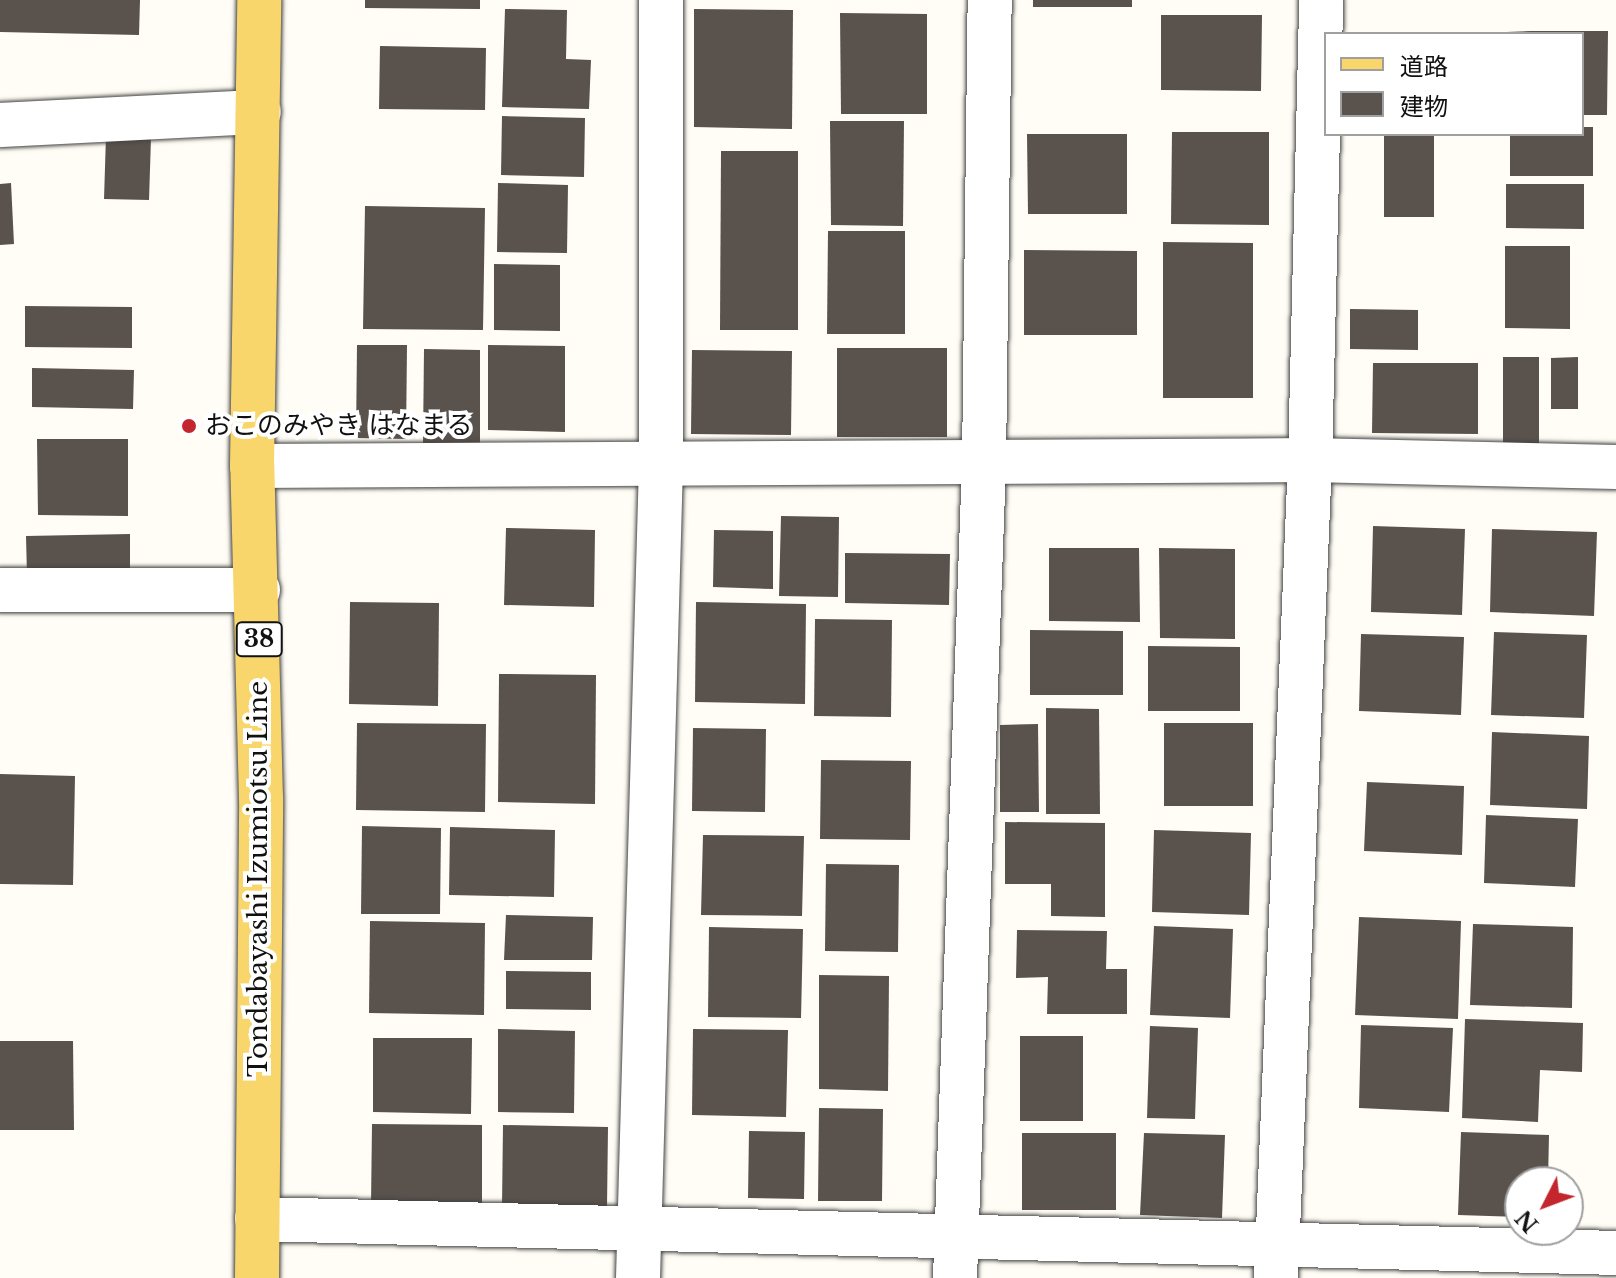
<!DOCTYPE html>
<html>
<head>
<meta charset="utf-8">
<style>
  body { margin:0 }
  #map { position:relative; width:1616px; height:1278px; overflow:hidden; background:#fffdf5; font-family:"Libre Baskerville","Noto Sans JP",serif }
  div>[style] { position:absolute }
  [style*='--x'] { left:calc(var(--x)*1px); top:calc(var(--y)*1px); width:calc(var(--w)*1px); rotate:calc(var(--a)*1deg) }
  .building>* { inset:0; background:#5a524d }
  .roads { filter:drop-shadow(0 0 2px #444) drop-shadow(0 0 2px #444) }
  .minor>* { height:44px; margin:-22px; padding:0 22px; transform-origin:22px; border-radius:22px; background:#fff }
  .primary>* { height:44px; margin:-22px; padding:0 22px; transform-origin:22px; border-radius:22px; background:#f9d66b }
  .dots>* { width:22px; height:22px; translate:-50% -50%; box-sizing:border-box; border:4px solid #fff; border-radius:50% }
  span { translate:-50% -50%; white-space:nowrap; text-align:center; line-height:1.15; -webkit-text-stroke:8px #fff; paint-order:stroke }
  .shield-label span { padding:2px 6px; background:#fff; border:2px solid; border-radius:6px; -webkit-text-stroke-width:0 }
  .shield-label { font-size:24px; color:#111; font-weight:700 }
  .poi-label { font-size:26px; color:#111 }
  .left { translate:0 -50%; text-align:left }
  .street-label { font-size:26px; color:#111 }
  .legend { position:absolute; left:1324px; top:32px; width:260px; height:104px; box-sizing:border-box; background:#fff; border:2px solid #a0a0a0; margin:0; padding:10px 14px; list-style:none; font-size:24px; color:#111 }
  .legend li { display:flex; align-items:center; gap:16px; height:40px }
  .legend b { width:40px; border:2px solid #a0a0a0 }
  .north { position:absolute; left:1504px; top:1166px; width:80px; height:80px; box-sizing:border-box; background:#fff; border:2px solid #a0a0a0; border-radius:50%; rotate:228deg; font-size:22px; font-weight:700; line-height:32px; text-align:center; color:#111 }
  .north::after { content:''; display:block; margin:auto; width:28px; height:36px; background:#c4262e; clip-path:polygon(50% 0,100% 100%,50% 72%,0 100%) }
</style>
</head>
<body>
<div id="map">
  <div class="building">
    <i style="clip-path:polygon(0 0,140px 0,139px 35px,0 32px)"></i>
    <i style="clip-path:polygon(365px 0,480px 0,480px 9px,365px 8px)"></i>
    <i style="clip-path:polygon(1033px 0,1132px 0,1132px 7px,1033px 7px)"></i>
    <i style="clip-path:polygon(505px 9px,567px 10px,566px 59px,591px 60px,589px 109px,502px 107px)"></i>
    <i style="clip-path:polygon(694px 9px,793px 10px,792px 129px,694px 127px)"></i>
    <i style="clip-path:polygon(840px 13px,927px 14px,927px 114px,841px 114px)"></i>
    <i style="clip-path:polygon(1161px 15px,1262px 15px,1261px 91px,1161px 90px)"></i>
    <i style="clip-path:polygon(1506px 31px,1608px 31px,1607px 115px,1582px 115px,1582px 34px)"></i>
    <i style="clip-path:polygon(380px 46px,486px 48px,485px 110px,379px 109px)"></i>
    <i style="clip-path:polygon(502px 116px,585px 118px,584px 177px,501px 175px)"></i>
    <i style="clip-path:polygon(830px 121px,904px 121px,903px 226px,831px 225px)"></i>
    <i style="clip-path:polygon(1582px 127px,1593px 127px,1593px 176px,1510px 176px,1510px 134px,1582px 134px)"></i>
    <i style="clip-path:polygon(1172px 132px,1269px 132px,1269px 225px,1171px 224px)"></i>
    <i style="clip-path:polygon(1027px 134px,1127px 134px,1127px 214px,1028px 214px)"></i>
    <i style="clip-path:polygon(1384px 134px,1434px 134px,1434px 217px,1384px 217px)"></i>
    <i style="clip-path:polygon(106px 136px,151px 138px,149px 200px,104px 199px)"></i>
    <i style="clip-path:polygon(721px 151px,798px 151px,798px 330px,720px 330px)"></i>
    <i style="clip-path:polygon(11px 183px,14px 244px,0 245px,0 184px)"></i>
    <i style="clip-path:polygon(498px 183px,568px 185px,567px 253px,497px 252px)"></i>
    <i style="clip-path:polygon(1506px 184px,1584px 184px,1584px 229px,1506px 228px)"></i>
    <i style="clip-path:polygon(365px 206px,485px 208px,483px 330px,363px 329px)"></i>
    <i style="clip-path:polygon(828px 231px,905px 231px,905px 334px,827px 334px)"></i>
    <i style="clip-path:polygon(1163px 242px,1253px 243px,1253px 398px,1163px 398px)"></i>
    <i style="clip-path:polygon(1505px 246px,1570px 246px,1570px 329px,1505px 328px)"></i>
    <i style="clip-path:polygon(1024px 250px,1137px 251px,1137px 335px,1024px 335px)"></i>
    <i style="clip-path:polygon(494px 264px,560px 265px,560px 331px,494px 330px)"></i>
    <i style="clip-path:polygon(25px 306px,132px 307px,132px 348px,25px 347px)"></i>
    <i style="clip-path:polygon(1350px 309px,1418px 310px,1418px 350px,1350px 349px)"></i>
    <i style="clip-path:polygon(357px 345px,407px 345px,406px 439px,356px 438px)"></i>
    <i style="clip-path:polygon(488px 345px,565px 346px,565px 432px,488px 430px)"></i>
    <i style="clip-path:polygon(837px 348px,947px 348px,947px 437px,837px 437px)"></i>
    <i style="clip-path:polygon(424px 349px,480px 350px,480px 443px,423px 443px)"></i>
    <i style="clip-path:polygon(692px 350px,792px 351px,791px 435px,691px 434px)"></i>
    <i style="clip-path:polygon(1503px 357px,1539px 357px,1539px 444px,1503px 444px)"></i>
    <i style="clip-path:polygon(1578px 357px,1578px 409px,1551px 409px,1551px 358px)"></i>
    <i style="clip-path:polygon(1373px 363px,1478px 363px,1478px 434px,1372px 433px)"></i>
    <i style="clip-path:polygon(32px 368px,134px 370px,133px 409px,32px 407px)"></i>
    <i style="clip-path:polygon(37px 439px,128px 439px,128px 516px,38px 515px)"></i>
    <i style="clip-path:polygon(781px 516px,839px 517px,838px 597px,779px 596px)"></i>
    <i style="clip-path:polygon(1373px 526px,1465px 529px,1462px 615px,1371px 612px)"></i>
    <i style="clip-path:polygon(506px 528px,595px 530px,594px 607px,504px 605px)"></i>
    <i style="clip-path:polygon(1492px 529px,1597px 532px,1594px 616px,1490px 612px)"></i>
    <i style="clip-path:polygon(714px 530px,773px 531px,773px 589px,713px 587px)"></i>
    <i style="clip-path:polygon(130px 534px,130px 575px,27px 576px,26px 536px)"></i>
    <i style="clip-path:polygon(1049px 548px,1139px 548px,1140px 622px,1049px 621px)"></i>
    <i style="clip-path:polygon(1159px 548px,1235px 549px,1235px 639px,1160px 638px)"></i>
    <i style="clip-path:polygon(845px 553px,950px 554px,949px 605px,845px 603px)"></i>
    <i style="clip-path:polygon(350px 602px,439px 603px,438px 706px,349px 704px)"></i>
    <i style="clip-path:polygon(696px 602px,806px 604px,805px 704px,695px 702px)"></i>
    <i style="clip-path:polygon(815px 619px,892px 620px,891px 717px,814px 716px)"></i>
    <i style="clip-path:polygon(1030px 630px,1123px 631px,1123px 695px,1030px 695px)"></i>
    <i style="clip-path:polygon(1494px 632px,1587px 635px,1584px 718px,1491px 715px)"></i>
    <i style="clip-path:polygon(1361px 634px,1464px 637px,1461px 715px,1359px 711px)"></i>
    <i style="clip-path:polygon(1148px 646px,1240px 647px,1240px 711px,1148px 711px)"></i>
    <i style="clip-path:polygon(499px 674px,596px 675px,595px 804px,498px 802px)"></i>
    <i style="clip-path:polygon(1046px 708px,1099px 709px,1100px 814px,1046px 814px)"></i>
    <i style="clip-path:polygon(357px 723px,486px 724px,485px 812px,356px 810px)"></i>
    <i style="clip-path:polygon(1164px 723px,1253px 723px,1253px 806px,1164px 806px)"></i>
    <i style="clip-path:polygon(1038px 724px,1039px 812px,1000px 812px,1000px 725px)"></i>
    <i style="clip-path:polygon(693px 728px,766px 729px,765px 812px,692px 811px)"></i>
    <i style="clip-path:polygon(1492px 732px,1589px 736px,1587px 809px,1490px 805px)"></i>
    <i style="clip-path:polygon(821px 760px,911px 761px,910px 840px,820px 839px)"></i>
    <i style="clip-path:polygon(0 774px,75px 776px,73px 885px,0 884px)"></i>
    <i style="clip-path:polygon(1367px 782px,1464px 786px,1462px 855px,1364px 851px)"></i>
    <i style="clip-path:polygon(1486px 815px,1578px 819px,1575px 887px,1484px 883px)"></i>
    <i style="clip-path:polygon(1005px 822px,1105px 823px,1105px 917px,1051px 916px,1051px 884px,1005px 884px)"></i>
    <i style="clip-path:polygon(362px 826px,441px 828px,440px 914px,361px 914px)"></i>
    <i style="clip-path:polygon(450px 827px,555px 830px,554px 897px,449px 895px)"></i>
    <i style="clip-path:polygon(1154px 830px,1251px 833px,1249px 915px,1152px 912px)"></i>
    <i style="clip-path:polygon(703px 835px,804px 836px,802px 916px,701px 915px)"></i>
    <i style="clip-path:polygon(826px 864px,899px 865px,898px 952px,825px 951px)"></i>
    <i style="clip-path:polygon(506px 915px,593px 917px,592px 960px,504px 960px)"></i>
    <i style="clip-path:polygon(1359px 917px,1461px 921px,1458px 1019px,1355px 1015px)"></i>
    <i style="clip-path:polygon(370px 921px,485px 923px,484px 1015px,369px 1013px)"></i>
    <i style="clip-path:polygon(1473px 924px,1573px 927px,1572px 1008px,1470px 1005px)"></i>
    <i style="clip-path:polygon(1154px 926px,1233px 929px,1230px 1018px,1150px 1015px)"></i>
    <i style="clip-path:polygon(709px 927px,803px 929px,801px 1018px,708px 1017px)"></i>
    <i style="clip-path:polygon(1017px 930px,1107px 931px,1106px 969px,1127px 969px,1127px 1014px,1047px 1014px,1048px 977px,1016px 978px)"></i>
    <i style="clip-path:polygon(506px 971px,591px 972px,591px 1010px,506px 1009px)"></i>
    <i style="clip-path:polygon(819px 975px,889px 976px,888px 1091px,819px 1089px)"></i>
    <i style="clip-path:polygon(1465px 1019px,1583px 1023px,1582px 1072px,1540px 1070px,1538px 1122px,1462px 1118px)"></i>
    <i style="clip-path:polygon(1361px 1025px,1453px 1028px,1449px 1112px,1359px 1108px)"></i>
    <i style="clip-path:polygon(1150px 1026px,1198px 1028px,1195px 1119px,1147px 1118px)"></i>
    <i style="clip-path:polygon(498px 1029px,575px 1031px,574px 1113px,498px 1112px)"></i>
    <i style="clip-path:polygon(693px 1029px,788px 1030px,786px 1117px,692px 1115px)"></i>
    <i style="clip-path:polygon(1020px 1036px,1083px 1036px,1083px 1121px,1020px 1121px)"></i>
    <i style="clip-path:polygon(373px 1038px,472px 1038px,471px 1114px,373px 1112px)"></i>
    <i style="clip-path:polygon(0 1041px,73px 1041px,74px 1130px,0 1130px)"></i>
    <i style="clip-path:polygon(819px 1108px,883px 1109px,882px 1201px,818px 1201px)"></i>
    <i style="clip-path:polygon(372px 1124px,482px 1125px,482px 1207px,371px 1205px)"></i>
    <i style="clip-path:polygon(503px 1125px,608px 1127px,607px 1207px,502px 1206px)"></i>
    <i style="clip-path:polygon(749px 1131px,805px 1132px,804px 1199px,748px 1198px)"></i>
    <i style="clip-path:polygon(1461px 1132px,1549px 1135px,1548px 1182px,1520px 1182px,1520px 1217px,1458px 1215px)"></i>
    <i style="clip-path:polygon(1022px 1133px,1116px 1133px,1116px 1210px,1022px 1210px)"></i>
    <i style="clip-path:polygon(1144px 1133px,1225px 1135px,1222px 1218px,1140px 1215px)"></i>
  </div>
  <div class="roads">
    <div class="minor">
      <i style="--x:0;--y:125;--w:259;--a:-2.9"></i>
      <i style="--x:252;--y:466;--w:1058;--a:-0.32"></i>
      <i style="--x:1310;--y:460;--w:306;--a:1.3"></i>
      <i style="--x:0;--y:590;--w:258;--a:0"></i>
      <i style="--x:257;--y:1219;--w:1359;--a:1.43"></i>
      <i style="--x:638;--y:1278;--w:815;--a:-88.38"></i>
      <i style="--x:661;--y:463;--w:463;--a:-90"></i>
      <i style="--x:955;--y:1278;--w:814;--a:-87.96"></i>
      <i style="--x:984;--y:465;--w:465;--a:-89.3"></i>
      <i style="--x:1276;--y:1278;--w:819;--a:-87.62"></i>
      <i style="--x:1310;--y:460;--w:460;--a:-88.6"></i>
    </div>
    <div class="primary">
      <i style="--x:257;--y:1278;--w:479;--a:-89.5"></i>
      <i style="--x:261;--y:799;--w:333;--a:-91.5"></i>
      <i style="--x:252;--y:466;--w:466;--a:-89.1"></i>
    </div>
  </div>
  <div class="dots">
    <i style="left:189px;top:426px;background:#c4262e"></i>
  </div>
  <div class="shield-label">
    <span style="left:259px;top:639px">38</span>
  </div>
  <div class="poi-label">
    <span class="left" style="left:205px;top:426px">おこのみやき はなまる</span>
  </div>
  <div class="street-label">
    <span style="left:259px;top:879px;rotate:-90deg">Tondabayashi Izumiotsu Line</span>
  </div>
  <ul class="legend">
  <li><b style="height:10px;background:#f9d66b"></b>道路</li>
  <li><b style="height:22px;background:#5a524d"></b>建物</li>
  </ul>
  <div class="north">N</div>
</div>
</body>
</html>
